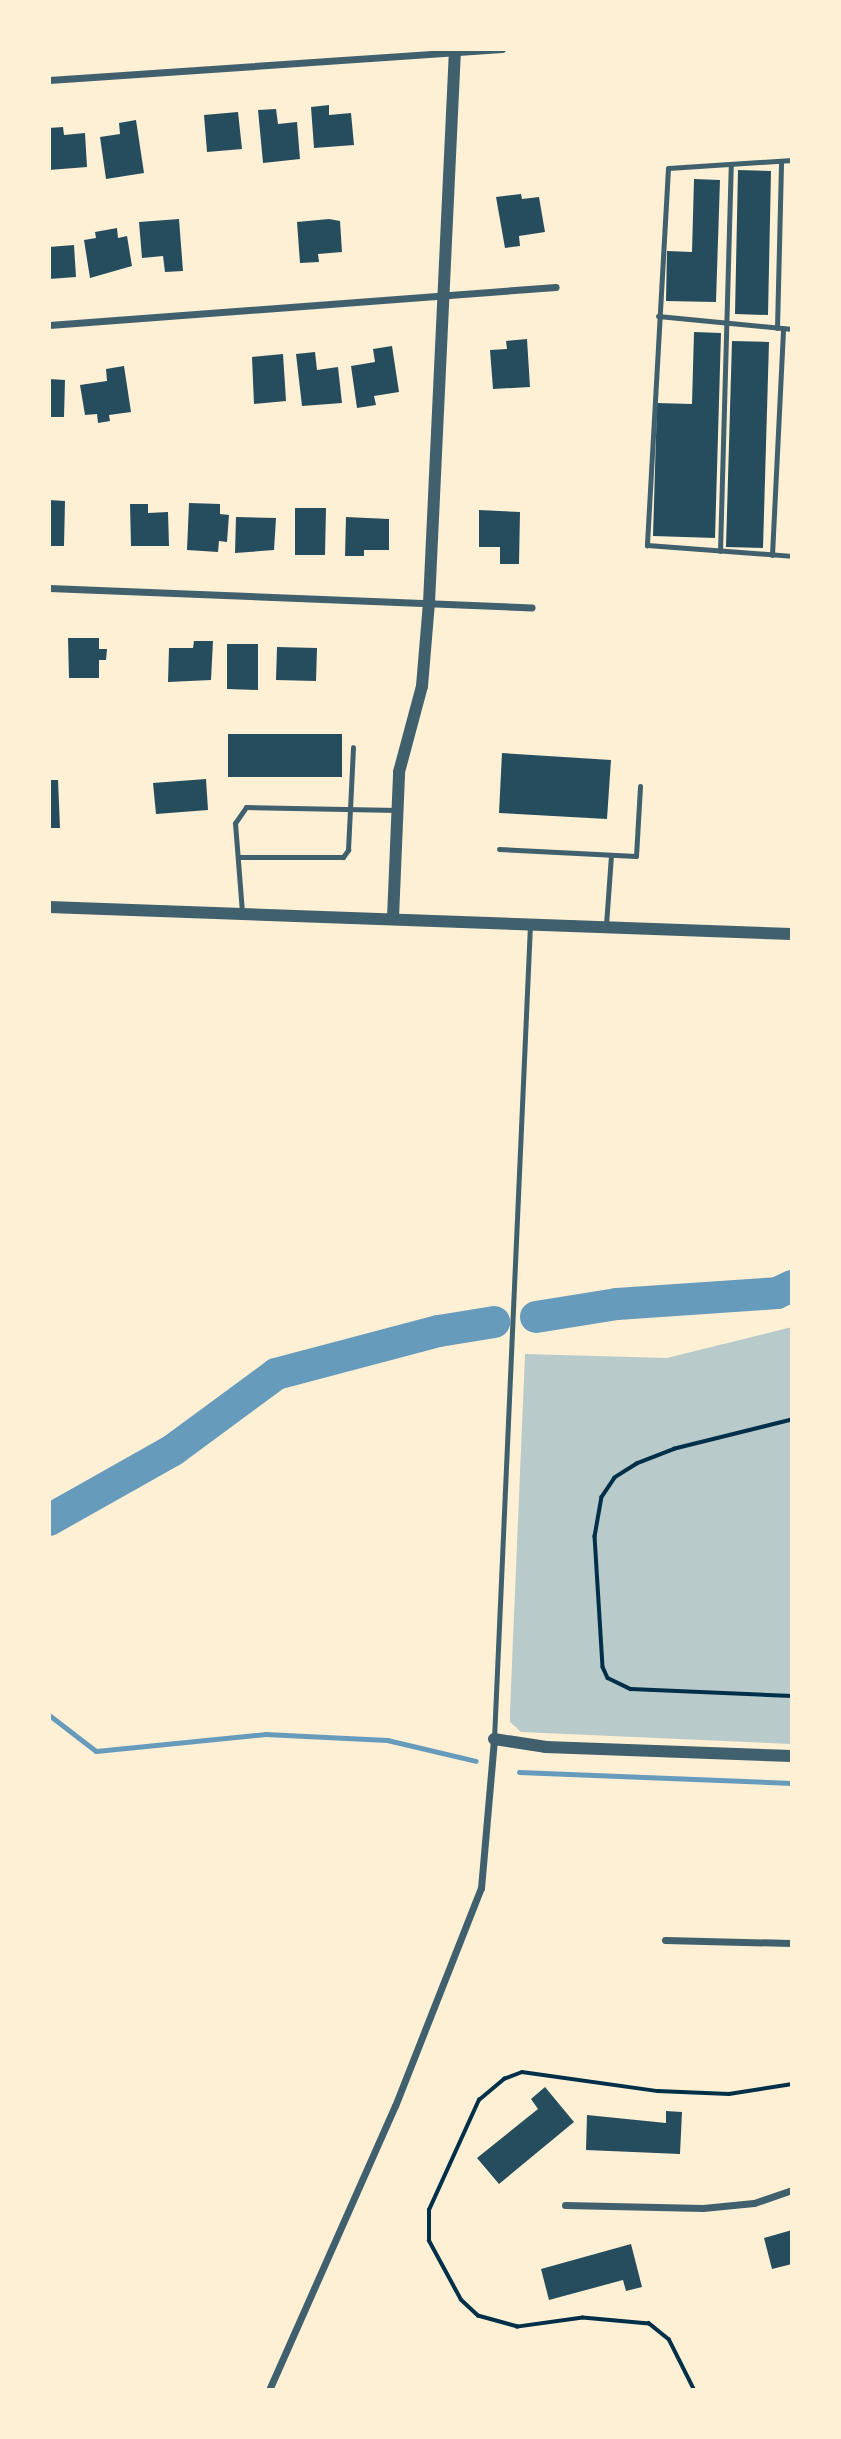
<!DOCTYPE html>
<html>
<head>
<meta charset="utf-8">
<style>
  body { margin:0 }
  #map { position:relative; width:841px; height:2439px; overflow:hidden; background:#fdf0d5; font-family:"Zilla Slab",serif }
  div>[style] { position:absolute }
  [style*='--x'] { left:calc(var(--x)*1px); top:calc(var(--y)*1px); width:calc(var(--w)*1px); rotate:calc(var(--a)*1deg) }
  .green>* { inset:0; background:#b9caca }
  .stream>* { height:5px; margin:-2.5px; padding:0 2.5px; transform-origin:2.5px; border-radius:2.5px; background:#669bbc }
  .river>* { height:32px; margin:-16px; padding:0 16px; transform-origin:16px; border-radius:16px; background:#669bbc }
  .building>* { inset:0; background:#264d5e }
  .path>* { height:3.5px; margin:-1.75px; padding:0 1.75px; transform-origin:1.75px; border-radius:1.75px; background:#003049 }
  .service>* { height:5px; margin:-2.5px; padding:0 2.5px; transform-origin:2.5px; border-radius:2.5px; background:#3f606c }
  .minor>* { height:7px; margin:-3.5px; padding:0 3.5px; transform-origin:3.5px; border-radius:3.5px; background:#3f606c }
  .tertiary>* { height:12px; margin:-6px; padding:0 6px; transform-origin:6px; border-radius:6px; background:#3f606c }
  span { translate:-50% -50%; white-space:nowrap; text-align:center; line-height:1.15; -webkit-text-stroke:5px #fdf0d5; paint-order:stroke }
  .frame { position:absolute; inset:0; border:51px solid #fdf0d5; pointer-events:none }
</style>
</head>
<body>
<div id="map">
  <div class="green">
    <i style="clip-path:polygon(792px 1327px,792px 1744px,521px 1732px,510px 1722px,510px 1711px,525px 1354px,667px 1358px)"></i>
  </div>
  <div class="stream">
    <i style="--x:49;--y:1715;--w:59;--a:37.5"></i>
    <i style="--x:96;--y:1751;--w:170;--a:-5.7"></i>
    <i style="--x:265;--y:1734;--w:122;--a:2.8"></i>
    <i style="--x:387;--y:1740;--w:91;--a:13.3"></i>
    <i style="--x:519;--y:1772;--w:273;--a:2.3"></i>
  </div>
  <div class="river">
    <i style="--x:536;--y:1317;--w:82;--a:-9.1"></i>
    <i style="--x:617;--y:1304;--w:160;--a:-3.9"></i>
    <i style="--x:777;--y:1293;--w:17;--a:-25"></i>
    <i style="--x:49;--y:1520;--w:142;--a:-29.4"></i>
    <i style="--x:173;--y:1450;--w:128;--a:-36.4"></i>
    <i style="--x:276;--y:1374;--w:169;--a:-14.8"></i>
    <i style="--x:439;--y:1331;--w:56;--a:-9.3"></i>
  </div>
  <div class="building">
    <i style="clip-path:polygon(329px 105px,329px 115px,351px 113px,354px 145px,314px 148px,311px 107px)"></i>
    <i style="clip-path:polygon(276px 109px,278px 124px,297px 122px,300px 159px,263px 163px,258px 110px)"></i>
    <i style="clip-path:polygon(238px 112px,242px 149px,207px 152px,204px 115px)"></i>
    <i style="clip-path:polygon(136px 120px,144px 173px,106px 179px,100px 137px,120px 134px,119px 123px)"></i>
    <i style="clip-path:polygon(63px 127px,64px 135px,85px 133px,87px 167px,49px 170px,49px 128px)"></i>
    <i style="clip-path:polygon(738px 170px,771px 171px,768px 315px,735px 314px)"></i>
    <i style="clip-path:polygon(694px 179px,720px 180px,716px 302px,666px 301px,667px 251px,692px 252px)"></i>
    <i style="clip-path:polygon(521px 194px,522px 199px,539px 197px,545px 232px,519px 236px,520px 246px,505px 248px,496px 197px)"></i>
    <i style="clip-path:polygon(179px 219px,183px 271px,165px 272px,163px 256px,142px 258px,139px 222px)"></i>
    <i style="clip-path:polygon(329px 219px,340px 221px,342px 252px,318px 254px,319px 262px,300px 263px,297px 222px)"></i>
    <i style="clip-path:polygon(117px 228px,118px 238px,127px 236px,132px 266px,90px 278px,84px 240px,96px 238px,95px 232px)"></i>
    <i style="clip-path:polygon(74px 245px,76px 277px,49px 279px,49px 247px)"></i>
    <i style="clip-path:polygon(694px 332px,721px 333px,715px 538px,653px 536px,657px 403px,692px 404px)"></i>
    <i style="clip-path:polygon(527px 339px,530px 387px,493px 389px,490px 350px,507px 349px,506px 341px)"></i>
    <i style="clip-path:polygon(732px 341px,769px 342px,763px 548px,726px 547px)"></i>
    <i style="clip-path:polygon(392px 346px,399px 392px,374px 396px,376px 405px,357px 408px,351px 366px,375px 362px,373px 349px)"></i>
    <i style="clip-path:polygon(315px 352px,317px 370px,338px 367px,342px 403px,302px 406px,296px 354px)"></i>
    <i style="clip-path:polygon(283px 354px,286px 401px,254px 404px,252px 357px)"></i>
    <i style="clip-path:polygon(124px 366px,131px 412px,109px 415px,110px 421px,98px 423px,97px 414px,85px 415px,80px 385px,107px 381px,106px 369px)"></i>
    <i style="clip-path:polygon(49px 379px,65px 380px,64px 417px,49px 417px)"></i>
    <i style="clip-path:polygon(49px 500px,65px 501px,64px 546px,49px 546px)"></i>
    <i style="clip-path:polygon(189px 503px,220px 504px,220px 514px,229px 515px,227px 542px,219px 541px,218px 552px,187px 550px)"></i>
    <i style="clip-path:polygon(130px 504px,148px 504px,148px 513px,168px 512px,169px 546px,131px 546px)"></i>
    <i style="clip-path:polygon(295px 508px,326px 508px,325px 555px,295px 555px)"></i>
    <i style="clip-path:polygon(479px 510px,520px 512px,519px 564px,500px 564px,500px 547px,479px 547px)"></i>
    <i style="clip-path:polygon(236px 517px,276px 518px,274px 550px,235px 553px)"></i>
    <i style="clip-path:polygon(346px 517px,389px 519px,389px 550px,364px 550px,364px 556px,345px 556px)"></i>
    <i style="clip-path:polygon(68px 638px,99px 638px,99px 649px,107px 649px,106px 660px,99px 660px,99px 678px,69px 678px)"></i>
    <i style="clip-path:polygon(194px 641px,213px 641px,211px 680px,168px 682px,169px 648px,193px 648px)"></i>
    <i style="clip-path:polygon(227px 644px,258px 644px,258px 690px,227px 689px)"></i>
    <i style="clip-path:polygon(277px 647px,317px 648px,316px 681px,276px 680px)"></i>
    <i style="clip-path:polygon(228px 734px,342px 734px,342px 777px,228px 777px)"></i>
    <i style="clip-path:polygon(502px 753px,611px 760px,607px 819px,499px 813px)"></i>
    <i style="clip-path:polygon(206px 779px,208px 810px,156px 814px,153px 783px)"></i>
    <i style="clip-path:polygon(49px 780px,58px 780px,60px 828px,49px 828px)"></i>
    <i style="clip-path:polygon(545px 2087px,574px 2122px,499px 2184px,477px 2158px,538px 2109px,531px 2099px)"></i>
    <i style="clip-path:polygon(666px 2111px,682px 2112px,680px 2154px,586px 2150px,587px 2115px,666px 2123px)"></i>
    <i style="clip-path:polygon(792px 2230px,792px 2264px,772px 2269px,764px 2238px)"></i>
    <i style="clip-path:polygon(631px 2244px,642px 2287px,626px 2291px,623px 2280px,549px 2300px,541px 2269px)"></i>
  </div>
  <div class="path">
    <i style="--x:792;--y:1420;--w:121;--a:166.1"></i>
    <i style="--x:675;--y:1449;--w:41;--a:158.5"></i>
    <i style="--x:637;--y:1464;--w:26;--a:148"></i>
    <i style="--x:615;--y:1478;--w:23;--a:124"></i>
    <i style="--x:602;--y:1497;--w:40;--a:100"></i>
    <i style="--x:595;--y:1536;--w:131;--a:86.5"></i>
    <i style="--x:603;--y:1667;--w:12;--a:66"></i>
    <i style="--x:608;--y:1678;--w:25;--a:26"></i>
    <i style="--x:631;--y:1689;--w:161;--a:2.5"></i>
    <i style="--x:694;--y:2390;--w:56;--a:-116.6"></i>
    <i style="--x:669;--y:2340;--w:26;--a:-141"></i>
    <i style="--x:649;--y:2324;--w:66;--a:-174.8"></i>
    <i style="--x:583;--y:2318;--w:66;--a:172.1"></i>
    <i style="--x:518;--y:2327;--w:41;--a:-164.6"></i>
    <i style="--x:478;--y:2316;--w:23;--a:-137"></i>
    <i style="--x:461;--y:2300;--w:67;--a:-118.5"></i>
    <i style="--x:429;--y:2241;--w:31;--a:-90"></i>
    <i style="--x:429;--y:2210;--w:121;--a:-65.6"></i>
    <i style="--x:479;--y:2100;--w:33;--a:-40"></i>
    <i style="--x:504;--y:2079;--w:19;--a:-21"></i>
    <i style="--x:522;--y:2072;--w:137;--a:8"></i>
    <i style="--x:658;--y:2091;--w:71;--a:2.4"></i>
    <i style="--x:729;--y:2094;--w:64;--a:-9"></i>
  </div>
  <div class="service">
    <i style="--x:792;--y:160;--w:124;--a:176.3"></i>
    <i style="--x:668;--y:168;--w:378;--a:93.2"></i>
    <i style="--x:647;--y:545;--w:145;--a:4.3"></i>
    <i style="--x:658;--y:316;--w:135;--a:5.5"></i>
    <i style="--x:777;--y:328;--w:167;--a:-88.6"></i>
    <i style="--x:720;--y:551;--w:387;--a:-88.4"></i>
    <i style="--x:772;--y:555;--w:227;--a:-87.2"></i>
    <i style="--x:499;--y:849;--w:137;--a:2.9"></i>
    <i style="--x:636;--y:856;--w:70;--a:-86.7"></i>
    <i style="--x:238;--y:857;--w:105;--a:0"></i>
    <i style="--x:343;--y:857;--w:9;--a:-54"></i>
    <i style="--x:348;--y:850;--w:103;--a:-87.2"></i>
    <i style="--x:242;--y:912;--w:89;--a:-94.5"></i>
    <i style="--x:235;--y:823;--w:19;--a:-55"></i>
    <i style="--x:246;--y:807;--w:151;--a:1.1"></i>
    <i style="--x:606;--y:925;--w:70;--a:-85.9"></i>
    <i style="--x:494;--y:1739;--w:815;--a:-87.47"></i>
  </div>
  <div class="minor">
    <i style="--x:49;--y:80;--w:454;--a:-3.9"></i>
    <i style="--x:49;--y:325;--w:508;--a:-4.29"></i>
    <i style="--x:49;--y:588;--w:483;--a:2.3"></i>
    <i style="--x:665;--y:1940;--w:127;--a:1.4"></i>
    <i style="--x:565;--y:2205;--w:138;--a:1.2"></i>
    <i style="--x:703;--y:2208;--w:51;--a:-5.6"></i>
    <i style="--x:754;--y:2203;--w:40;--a:-18.9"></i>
    <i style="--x:269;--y:2390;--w:311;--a:-66.1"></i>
    <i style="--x:395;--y:2106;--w:234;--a:-68.5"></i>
    <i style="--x:481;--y:1888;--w:150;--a:-85"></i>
  </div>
  <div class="tertiary">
    <i style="--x:49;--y:907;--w:743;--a:2.08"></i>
    <i style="--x:393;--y:918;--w:146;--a:-87.6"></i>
    <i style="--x:399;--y:772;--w:89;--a:-75"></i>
    <i style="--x:422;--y:686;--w:83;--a:-85.2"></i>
    <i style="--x:429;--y:603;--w:555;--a:-87.31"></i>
    <i style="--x:494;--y:1739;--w:53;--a:8.7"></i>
    <i style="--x:546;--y:1747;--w:246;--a:2.1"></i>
  </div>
  <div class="frame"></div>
</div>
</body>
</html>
